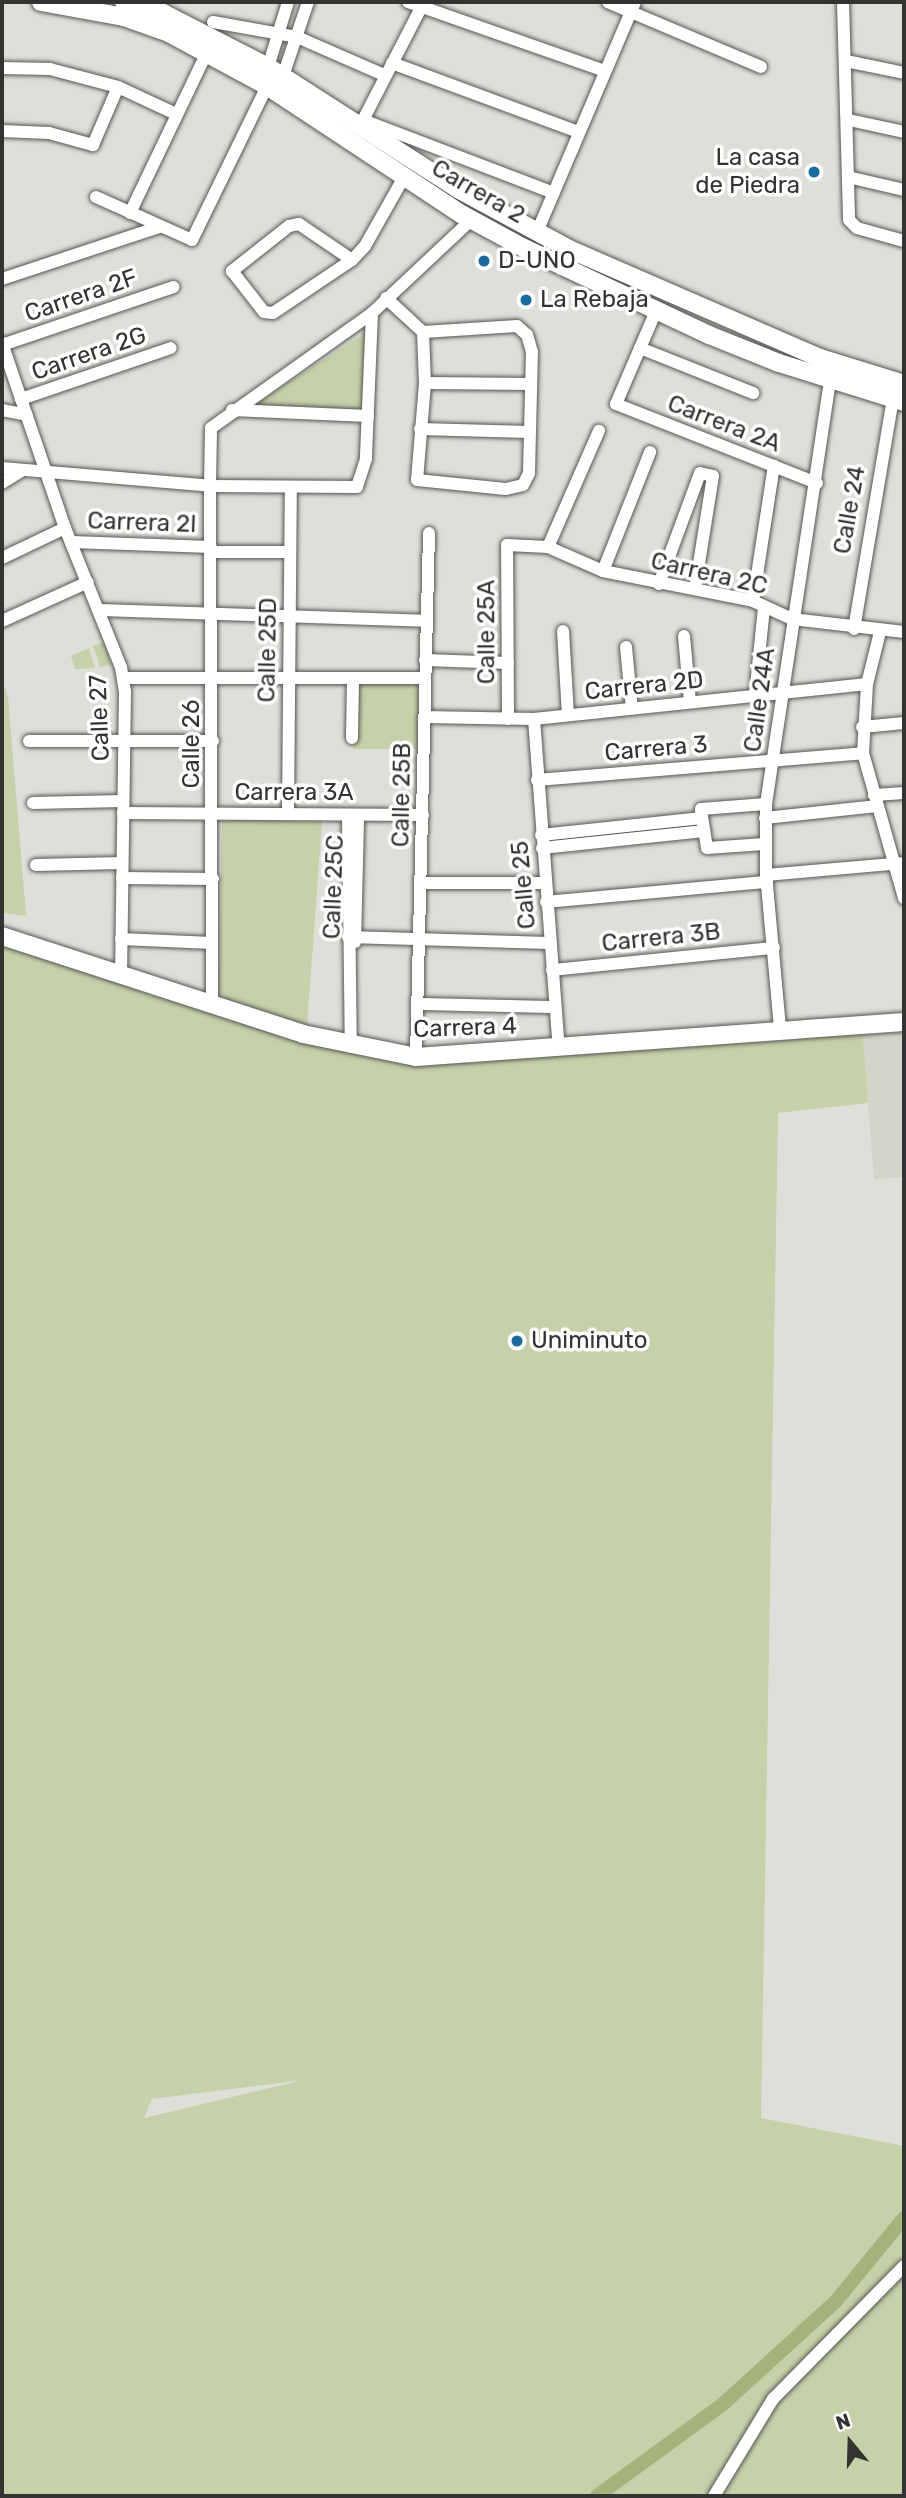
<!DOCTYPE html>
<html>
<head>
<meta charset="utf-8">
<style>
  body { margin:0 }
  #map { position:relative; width:906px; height:2498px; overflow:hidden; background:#dedfd9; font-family:Rubik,sans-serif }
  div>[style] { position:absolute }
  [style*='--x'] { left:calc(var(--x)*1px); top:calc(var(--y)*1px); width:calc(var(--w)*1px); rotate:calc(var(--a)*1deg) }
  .built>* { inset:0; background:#d2d5c8 }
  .green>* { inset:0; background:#c6d0a9 }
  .canal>* { height:14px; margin:-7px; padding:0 7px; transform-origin:7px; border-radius:7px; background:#a5b27b }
  .roads { filter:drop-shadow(0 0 2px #555752) drop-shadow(0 0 2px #555752) }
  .street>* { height:12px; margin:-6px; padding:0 6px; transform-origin:6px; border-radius:6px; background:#fff }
  .secondary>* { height:18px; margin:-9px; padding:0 9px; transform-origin:9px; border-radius:9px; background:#fff }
  .dots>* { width:19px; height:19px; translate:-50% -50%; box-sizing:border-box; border:4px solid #fff; border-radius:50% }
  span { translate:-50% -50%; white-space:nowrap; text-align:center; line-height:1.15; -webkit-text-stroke:7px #fff; paint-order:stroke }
  .poi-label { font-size:24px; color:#333331 }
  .right { translate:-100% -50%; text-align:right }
  .left { translate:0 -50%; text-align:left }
  .street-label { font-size:24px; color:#333331 }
  .frame { position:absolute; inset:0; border:4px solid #333331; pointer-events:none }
  .north { position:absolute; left:815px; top:2407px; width:70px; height:70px; -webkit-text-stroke:5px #fff; paint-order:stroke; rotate:341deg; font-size:19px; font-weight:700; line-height:28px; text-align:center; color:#333331 }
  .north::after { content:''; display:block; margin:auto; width:24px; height:32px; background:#333331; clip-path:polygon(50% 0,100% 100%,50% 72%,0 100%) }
</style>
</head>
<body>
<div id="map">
  <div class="built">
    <i style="clip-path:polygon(904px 1022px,904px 1177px,874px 1179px,862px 1025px)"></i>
  </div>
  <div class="green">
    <i style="clip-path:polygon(365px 333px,365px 410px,261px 407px,260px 401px)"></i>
    <i style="clip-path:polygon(105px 642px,111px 665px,100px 667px,93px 646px)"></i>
    <i style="clip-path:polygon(89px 648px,95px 668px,75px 669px,71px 656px)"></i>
    <i style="clip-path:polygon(356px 680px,420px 682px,418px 749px,353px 749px)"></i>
    <i style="clip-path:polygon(2px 681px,8px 697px,26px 916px,2px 913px)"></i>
    <i style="clip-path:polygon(222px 820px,322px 822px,307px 1026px,219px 998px)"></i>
    <i style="clip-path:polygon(evenodd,2px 936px,416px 1057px,780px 1041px,780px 1032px,862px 1025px,868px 1103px,778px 1113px,761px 2118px,904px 2146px,904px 2496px,2px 2496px,2px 936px,295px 2081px,295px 2082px,144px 2118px,152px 2099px,295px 2081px)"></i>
  </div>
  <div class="canal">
    <i style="--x:597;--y:2496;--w:156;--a:-36.1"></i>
    <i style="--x:723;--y:2404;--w:153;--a:-42.3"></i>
    <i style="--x:836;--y:2301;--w:107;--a:-50.7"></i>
  </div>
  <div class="roads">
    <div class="street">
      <i style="--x:408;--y:2;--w:209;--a:19.3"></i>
      <i style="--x:635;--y:2;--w:11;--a:112"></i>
      <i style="--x:631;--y:12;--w:141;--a:22.9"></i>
      <i style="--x:843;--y:2;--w:218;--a:88.4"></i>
      <i style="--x:849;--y:220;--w:11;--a:45"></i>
      <i style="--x:857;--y:228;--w:49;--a:15.5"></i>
      <i style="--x:213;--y:22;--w:85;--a:10.1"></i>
      <i style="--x:297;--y:37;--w:95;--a:23.6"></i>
      <i style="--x:846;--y:61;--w:59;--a:11.7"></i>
      <i style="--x:392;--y:63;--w:199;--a:20.3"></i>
      <i style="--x:268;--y:67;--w:68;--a:-72.9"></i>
      <i style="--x:2;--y:68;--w:48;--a:1.2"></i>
      <i style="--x:50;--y:69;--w:70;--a:14.8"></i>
      <i style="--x:118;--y:87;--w:64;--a:25"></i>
      <i style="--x:283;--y:76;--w:78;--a:-71.3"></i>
      <i style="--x:363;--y:120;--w:204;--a:20.9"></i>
      <i style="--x:849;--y:120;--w:56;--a:12.3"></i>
      <i style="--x:360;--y:126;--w:140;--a:-62.7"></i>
      <i style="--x:2;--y:131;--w:47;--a:2.4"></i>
      <i style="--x:49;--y:133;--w:46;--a:15.3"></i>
      <i style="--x:93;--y:145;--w:63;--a:-66.7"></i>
      <i style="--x:848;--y:177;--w:57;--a:13.1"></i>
      <i style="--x:96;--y:197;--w:105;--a:24.1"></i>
      <i style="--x:192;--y:240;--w:171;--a:-64"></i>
      <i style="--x:130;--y:213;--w:178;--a:-64.4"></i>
      <i style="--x:537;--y:232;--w:239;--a:-66.9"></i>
      <i style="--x:631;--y:12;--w:25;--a:-157"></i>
      <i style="--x:352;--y:260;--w:64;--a:-145.8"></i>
      <i style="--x:299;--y:224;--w:10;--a:169"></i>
      <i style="--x:289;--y:226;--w:73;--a:141.7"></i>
      <i style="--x:232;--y:271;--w:52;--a:52"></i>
      <i style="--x:264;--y:312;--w:9;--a:6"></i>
      <i style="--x:273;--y:313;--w:95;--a:-33.9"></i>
      <i style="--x:352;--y:260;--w:19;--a:-47"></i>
      <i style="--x:365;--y:246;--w:79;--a:-60.5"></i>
      <i style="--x:2;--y:279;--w:165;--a:-18.3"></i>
      <i style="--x:386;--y:298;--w:50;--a:42.6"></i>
      <i style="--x:423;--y:332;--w:51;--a:87.8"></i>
      <i style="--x:425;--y:383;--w:97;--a:94.7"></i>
      <i style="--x:417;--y:480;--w:89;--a:5.8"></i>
      <i style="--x:506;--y:489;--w:17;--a:-13"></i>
      <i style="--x:523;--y:485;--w:13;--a:-63"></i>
      <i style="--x:529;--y:473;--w:121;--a:-88.6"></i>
      <i style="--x:532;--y:352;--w:18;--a:-106"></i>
      <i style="--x:527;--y:335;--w:13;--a:-138"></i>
      <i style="--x:517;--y:326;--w:94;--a:176.3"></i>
      <i style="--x:656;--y:311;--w:101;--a:113.3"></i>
      <i style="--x:616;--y:404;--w:216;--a:21.5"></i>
      <i style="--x:372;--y:313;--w:146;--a:92.4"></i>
      <i style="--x:366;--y:459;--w:29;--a:108"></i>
      <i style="--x:357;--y:487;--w:147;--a:-179.6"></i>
      <i style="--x:210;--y:486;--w:58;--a:-89"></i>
      <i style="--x:211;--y:428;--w:198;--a:-35.5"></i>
      <i style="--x:372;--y:313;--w:136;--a:-43.2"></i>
      <i style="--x:2;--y:343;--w:195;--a:71.2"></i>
      <i style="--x:65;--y:528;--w:150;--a:68.1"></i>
      <i style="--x:121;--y:667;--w:24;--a:81"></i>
      <i style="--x:125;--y:691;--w:282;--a:90.8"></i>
      <i style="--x:2;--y:345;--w:181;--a:-18.7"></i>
      <i style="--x:640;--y:348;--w:122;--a:21.7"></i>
      <i style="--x:425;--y:383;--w:106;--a:0.5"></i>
      <i style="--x:21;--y:399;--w:158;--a:-18.8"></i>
      <i style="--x:2;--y:410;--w:25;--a:11"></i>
      <i style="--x:232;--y:410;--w:136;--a:2.5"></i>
      <i style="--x:420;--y:429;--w:109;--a:1.6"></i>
      <i style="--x:2;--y:468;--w:209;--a:4.9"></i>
      <i style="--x:210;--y:486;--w:517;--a:89.78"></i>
      <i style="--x:2;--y:483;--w:22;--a:-32"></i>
      <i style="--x:72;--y:542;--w:139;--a:2.1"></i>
      <i style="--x:548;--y:547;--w:127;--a:-66.3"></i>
      <i style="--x:211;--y:552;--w:79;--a:0"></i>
      <i style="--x:2;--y:558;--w:70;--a:-25.5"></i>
      <i style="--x:603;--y:571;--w:128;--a:-68.4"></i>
      <i style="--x:659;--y:584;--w:118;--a:-69.7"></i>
      <i style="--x:700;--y:473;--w:13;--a:13"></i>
      <i style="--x:713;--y:476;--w:114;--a:99.1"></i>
      <i style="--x:753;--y:601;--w:137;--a:-81.2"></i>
      <i style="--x:99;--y:610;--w:327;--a:1.9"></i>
      <i style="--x:2;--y:621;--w:94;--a:-24.4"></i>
      <i style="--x:854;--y:629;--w:233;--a:-80.4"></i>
      <i style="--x:563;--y:631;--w:84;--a:86.6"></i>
      <i style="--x:880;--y:632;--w:54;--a:104"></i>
      <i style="--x:867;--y:684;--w:69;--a:93.3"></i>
      <i style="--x:863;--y:753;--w:151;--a:74.2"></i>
      <i style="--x:684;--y:636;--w:66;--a:84.8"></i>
      <i style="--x:626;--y:647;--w:62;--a:84.5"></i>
      <i style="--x:425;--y:660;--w:83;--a:2.1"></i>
      <i style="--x:123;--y:678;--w:302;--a:0"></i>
      <i style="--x:755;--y:696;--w:89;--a:-84.2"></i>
      <i style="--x:424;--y:717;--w:110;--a:1"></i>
      <i style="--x:534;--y:719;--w:335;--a:-6"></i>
      <i style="--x:508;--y:719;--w:174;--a:-90.3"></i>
      <i style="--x:507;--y:545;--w:41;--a:2.8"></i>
      <i style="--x:548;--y:547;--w:60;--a:23.6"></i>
      <i style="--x:603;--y:571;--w:153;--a:11.3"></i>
      <i style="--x:753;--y:601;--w:43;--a:24.8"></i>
      <i style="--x:792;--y:619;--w:113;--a:6.6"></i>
      <i style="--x:534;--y:719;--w:330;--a:85.7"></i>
      <i style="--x:862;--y:727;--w:42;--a:-5.4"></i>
      <i style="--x:352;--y:738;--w:60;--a:-89"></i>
      <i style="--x:29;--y:741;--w:184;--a:0"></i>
      <i style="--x:537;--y:780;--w:327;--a:-4.7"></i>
      <i style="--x:874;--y:795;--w:30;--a:-4"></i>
      <i style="--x:33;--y:803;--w:90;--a:-1.3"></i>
      <i style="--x:123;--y:813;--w:300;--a:0.4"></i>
      <i style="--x:288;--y:814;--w:326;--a:-89.5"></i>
      <i style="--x:348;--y:815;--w:232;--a:89.3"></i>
      <i style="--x:765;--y:818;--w:113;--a:-6.1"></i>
      <i style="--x:541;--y:835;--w:162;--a:-6"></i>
      <i style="--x:764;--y:844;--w:57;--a:176"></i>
      <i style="--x:707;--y:848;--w:39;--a:-99"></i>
      <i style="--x:701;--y:809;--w:65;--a:-4.4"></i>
      <i style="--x:542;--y:848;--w:163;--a:-6"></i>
      <i style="--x:36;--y:865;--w:86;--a:-1.3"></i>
      <i style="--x:766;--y:875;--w:139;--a:-5"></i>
      <i style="--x:122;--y:878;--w:91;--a:0.6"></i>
      <i style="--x:421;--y:883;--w:123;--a:0"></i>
      <i style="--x:546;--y:902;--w:222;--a:-5.2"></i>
      <i style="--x:348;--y:937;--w:201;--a:1.7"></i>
      <i style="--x:121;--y:939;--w:91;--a:2.5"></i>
      <i style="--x:355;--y:942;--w:127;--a:-88.6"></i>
      <i style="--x:552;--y:970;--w:223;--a:-5.7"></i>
      <i style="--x:418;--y:1004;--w:137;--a:1.3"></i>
      <i style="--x:780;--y:1028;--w:154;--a:-95.2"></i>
      <i style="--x:766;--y:875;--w:71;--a:-90"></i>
      <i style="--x:766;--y:804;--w:429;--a:-81.4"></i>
      <i style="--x:416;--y:1057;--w:524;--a:-88.58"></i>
      <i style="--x:714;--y:2496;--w:114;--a:-58.7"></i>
      <i style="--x:773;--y:2399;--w:187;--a:-45.4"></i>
    </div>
    <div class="secondary">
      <i style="--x:41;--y:2;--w:84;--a:10.2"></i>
      <i style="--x:124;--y:17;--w:48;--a:19.6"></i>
      <i style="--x:169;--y:33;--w:111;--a:28.4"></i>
      <i style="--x:267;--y:86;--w:235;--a:33.4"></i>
      <i style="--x:463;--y:215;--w:69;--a:28.4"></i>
      <i style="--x:524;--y:248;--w:204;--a:25.2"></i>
      <i style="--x:709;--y:335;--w:75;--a:21.8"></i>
      <i style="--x:779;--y:363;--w:131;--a:17.3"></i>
      <i style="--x:124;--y:2;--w:41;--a:15.8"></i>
      <i style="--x:163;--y:13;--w:118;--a:27.2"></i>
      <i style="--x:268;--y:67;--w:226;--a:32.7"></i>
      <i style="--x:458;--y:189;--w:126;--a:28.4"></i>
      <i style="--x:569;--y:249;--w:274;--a:23.5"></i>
      <i style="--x:820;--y:358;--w:88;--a:17.2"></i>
      <i style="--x:2;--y:936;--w:317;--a:18"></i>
      <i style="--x:303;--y:1034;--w:115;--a:11.5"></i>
      <i style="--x:416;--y:1057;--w:489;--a:-4.1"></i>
    </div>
  </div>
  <div class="dots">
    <i style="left:814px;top:172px;background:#1a6b9d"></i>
    <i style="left:484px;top:261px;background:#1a6b9d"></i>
    <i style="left:526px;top:300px;background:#1a6b9d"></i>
    <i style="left:517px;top:1341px;background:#1a6b9d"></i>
  </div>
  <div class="poi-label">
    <span class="right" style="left:800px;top:172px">La casa<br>de Piedra</span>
    <span class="left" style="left:498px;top:261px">D-UNO</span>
    <span class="left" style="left:540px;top:300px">La Rebaja</span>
    <span class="left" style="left:531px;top:1341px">Uniminuto</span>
  </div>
  <div class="street-label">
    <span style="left:478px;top:192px;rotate:30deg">Carrera 2</span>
    <span style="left:81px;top:296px;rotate:-19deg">Carrera 2F</span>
    <span style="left:89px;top:354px;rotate:-19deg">Carrera 2G</span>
    <span style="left:724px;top:424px;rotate:21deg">Carrera 2A</span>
    <span style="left:850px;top:510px;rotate:-80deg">Calle 24</span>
    <span style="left:142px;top:523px;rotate:2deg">Carrera 2I</span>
    <span style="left:709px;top:574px;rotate:13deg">Carrera 2C</span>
    <span style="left:487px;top:632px;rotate:-90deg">Calle 25A</span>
    <span style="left:268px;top:650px;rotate:-89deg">Calle 25D</span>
    <span style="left:644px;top:686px;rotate:-6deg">Carrera 2D</span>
    <span style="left:760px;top:700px;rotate:-82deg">Calle 24A</span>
    <span style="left:100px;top:718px;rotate:-92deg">Calle 27</span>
    <span style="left:192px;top:744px;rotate:-90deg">Calle 26</span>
    <span style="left:656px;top:749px;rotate:-5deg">Carrera 3</span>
    <span style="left:294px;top:793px">Carrera 3A</span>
    <span style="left:402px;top:795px;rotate:-89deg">Calle 25B</span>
    <span style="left:524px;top:885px;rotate:-95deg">Calle 25</span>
    <span style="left:334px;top:887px;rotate:-88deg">Calle 25C</span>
    <span style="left:661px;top:938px;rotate:-6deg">Carrera 3B</span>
    <span style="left:465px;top:1028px;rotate:-2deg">Carrera 4</span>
  </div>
  <div class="frame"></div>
  <div class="north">N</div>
</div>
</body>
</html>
